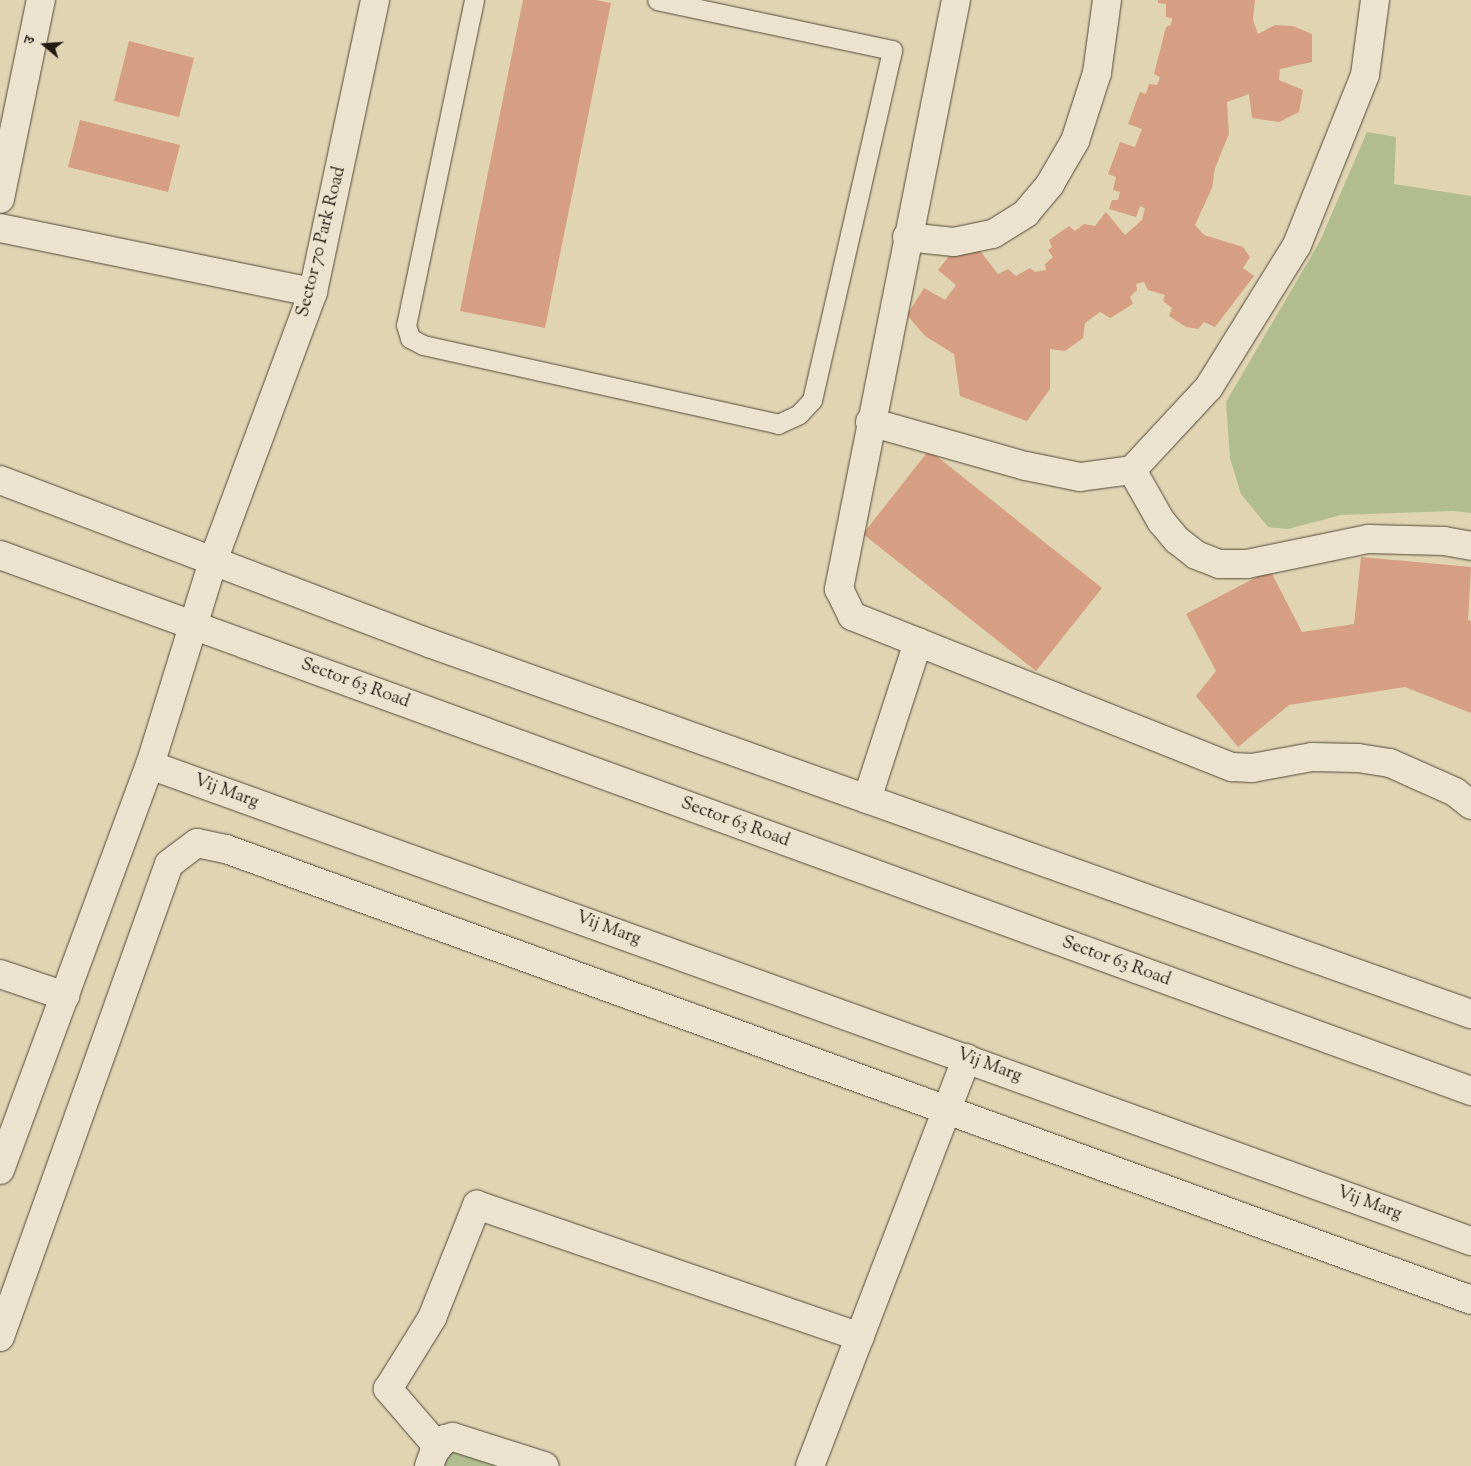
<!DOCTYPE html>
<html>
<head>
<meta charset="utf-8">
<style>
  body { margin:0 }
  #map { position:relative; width:1471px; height:1466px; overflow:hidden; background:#e0d4b3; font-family:"Sorts Mill Goudy","Noto Serif Devanagari",serif }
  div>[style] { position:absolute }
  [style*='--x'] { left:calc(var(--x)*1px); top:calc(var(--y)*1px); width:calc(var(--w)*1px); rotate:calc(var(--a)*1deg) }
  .green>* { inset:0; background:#b1bd8e }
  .building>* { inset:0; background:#d69e82 }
  .roads { filter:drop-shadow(0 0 1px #53493a) drop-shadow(0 0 1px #53493a) }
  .lane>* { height:19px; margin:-9.5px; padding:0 9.5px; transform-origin:9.5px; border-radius:9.5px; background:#ebe3ce }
  .street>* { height:28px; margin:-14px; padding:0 14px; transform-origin:14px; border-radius:14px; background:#ebe3ce }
  .secondary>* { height:28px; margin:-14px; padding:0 14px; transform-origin:14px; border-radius:14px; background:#ebe3ce }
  span { translate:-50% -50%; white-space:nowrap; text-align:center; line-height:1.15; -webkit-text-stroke:4.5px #ebe3ce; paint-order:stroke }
  .street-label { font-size:18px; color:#241b12 }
  .north { position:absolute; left:20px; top:20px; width:50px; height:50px; -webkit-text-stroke:4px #ebe3ce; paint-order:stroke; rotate:288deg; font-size:14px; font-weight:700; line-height:20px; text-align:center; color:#241b12 }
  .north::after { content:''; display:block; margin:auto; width:18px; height:22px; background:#241b12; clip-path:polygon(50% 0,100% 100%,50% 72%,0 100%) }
</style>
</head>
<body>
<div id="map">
  <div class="green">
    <i style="clip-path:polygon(1367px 132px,1396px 137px,1394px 184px,1471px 196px,1471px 513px,1453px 511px,1341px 515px,1288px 529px,1268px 527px,1241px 494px,1230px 458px,1226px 402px,1320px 241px)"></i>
    <i style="clip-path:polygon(449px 1443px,514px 1466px,441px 1466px)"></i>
  </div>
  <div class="building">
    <i style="clip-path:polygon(523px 0,596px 0,611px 3px,545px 328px,460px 311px)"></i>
    <i style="clip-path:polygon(1158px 0,1255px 0,1253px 20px,1258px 34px,1275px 25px,1293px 26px,1312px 34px,1312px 62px,1280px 69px,1279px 80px,1303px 90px,1299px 112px,1279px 122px,1252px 118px,1249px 94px,1227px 102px,1229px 134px,1215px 168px,1212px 188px,1195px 225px,1204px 235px,1243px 247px,1250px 257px,1243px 268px,1254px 276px,1215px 327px,1204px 322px,1198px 329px,1186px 327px,1169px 316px,1172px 308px,1163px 301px,1165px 295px,1148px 290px,1144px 282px,1136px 284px,1137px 290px,1130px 297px,1133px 304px,1110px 318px,1100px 312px,1085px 323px,1083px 338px,1065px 351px,1050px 349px,1050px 389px,1027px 421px,960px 396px,954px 354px,925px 336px,907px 315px,924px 288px,945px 300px,956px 285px,938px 270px,957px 246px,981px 252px,998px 274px,1008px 269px,1016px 276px,1030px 268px,1035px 272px,1046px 270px,1045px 264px,1053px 257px,1048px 250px,1052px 247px,1049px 240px,1069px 226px,1075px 231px,1084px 224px,1095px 226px,1106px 212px,1125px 235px,1142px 220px,1145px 208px,1140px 206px,1136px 217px,1109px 209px,1112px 200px,1118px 200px,1120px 192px,1113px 190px,1116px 177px,1108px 174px,1120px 142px,1135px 147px,1142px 129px,1128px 124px,1140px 92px,1146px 94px,1149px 84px,1157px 85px,1160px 77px,1154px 74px,1166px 27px,1171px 25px,1172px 18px,1166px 17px,1166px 4px,1158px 3px)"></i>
    <i style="clip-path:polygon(129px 41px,194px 58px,179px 117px,114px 101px)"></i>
    <i style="clip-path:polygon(80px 120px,180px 145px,168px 192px,68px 167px)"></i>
    <i style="clip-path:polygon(929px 450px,1102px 588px,1036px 671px,863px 534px)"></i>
    <i style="clip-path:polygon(1361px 557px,1471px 567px,1468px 620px,1471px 621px,1471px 713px,1405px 687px,1289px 705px,1238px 747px,1196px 696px,1216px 671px,1186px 614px,1270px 570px,1302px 632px,1354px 624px)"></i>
  </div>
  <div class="roads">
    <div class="lane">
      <i style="--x:474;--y:0;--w:332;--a:101.8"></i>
      <i style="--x:406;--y:325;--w:14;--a:73"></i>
      <i style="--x:410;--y:338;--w:15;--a:28"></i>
      <i style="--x:423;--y:345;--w:364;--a:12.5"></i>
      <i style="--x:778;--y:424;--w:23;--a:-25"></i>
      <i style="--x:799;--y:414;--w:19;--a:-47"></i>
      <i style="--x:812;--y:400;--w:359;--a:-77.1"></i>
      <i style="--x:892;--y:50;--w:240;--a:-168"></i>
    </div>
    <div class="street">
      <i style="--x:956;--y:0;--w:601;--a:101.24"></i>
      <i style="--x:839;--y:589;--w:30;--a:64"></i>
      <i style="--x:852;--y:616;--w:409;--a:21.7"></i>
      <i style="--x:1232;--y:767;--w:20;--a:3"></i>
      <i style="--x:1252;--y:768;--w:61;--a:-10.4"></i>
      <i style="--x:1312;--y:757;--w:46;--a:1.2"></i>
      <i style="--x:1358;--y:758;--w:32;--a:9"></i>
      <i style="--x:1390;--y:763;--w:71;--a:24"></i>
      <i style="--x:1455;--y:792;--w:21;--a:39"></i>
      <i style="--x:0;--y:199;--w:203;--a:-78.4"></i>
      <i style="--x:0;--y:228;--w:319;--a:11.6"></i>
      <i style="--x:907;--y:237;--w:47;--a:6.1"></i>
      <i style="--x:954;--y:242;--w:40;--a:-12"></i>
      <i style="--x:993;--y:234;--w:39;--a:-32"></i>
      <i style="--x:1026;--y:213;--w:38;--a:-50"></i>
      <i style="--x:1050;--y:184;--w:50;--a:-59.8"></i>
      <i style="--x:1075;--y:141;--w:71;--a:-72.1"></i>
      <i style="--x:1097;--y:73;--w:74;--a:-82.2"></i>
      <i style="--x:870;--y:422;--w:162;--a:15.8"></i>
      <i style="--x:1026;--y:466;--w:55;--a:11.5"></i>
      <i style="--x:1080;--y:477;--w:52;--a:-7.7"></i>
      <i style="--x:1132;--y:470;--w:113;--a:-47.1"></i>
      <i style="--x:1209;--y:387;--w:167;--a:-58.2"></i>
      <i style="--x:1297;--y:245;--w:183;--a:-68.2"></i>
      <i style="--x:1365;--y:75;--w:76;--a:-82.4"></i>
      <i style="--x:1132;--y:470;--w:59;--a:60.4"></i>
      <i style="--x:1161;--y:521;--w:25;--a:50"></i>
      <i style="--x:1177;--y:540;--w:24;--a:38"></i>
      <i style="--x:1196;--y:555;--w:25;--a:21"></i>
      <i style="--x:1219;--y:564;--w:28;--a:0"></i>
      <i style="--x:1247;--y:564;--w:124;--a:-11.7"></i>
      <i style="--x:1368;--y:539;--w:76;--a:1.5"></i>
      <i style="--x:1444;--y:541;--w:27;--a:10"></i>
      <i style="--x:150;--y:765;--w:1404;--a:19.82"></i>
      <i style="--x:867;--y:799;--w:165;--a:-72"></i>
      <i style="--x:0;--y:974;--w:69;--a:18.7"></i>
      <i style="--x:0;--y:1337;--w:502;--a:-70.34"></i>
      <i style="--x:169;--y:864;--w:35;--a:-37"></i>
      <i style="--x:197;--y:843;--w:30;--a:12"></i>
      <i style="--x:226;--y:849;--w:1324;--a:19.91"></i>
      <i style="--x:438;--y:1447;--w:77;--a:-130.8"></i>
      <i style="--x:388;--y:1389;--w:84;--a:-58.2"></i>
      <i style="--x:432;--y:1318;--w:122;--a:-68.3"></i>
      <i style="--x:477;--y:1205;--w:405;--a:19"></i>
      <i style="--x:429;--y:1466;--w:15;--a:-70"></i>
      <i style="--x:434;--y:1452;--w:17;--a:-50"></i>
      <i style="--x:445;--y:1439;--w:8;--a:-14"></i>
      <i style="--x:453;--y:1437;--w:96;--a:17.7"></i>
      <i style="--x:810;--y:1466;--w:437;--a:-69"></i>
    </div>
    <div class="secondary">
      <i style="--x:0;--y:480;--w:459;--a:20.8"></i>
      <i style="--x:429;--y:643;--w:1106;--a:19.6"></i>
      <i style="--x:0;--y:555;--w:1566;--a:20.02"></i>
      <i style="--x:0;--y:1170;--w:432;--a:-69.7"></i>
      <i style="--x:150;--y:765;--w:214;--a:-72.8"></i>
      <i style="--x:213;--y:561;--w:287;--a:-69.6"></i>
      <i style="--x:313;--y:292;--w:299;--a:-78"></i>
    </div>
  </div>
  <div class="street-label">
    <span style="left:322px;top:242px;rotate:-76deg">Sector 70 Park Road</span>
    <span style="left:355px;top:684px;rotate:20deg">Sector 63 Road</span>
    <span style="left:226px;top:792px;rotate:20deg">Vij Marg</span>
    <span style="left:735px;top:823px;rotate:20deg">Sector 63 Road</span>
    <span style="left:608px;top:929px;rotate:20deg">Vij Marg</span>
    <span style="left:1116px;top:962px;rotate:20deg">Sector 63 Road</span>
    <span style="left:989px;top:1066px;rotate:20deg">Vij Marg</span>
    <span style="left:1369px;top:1204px;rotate:20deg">Vij Marg</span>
  </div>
  <div class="north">उ</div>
</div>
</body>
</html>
